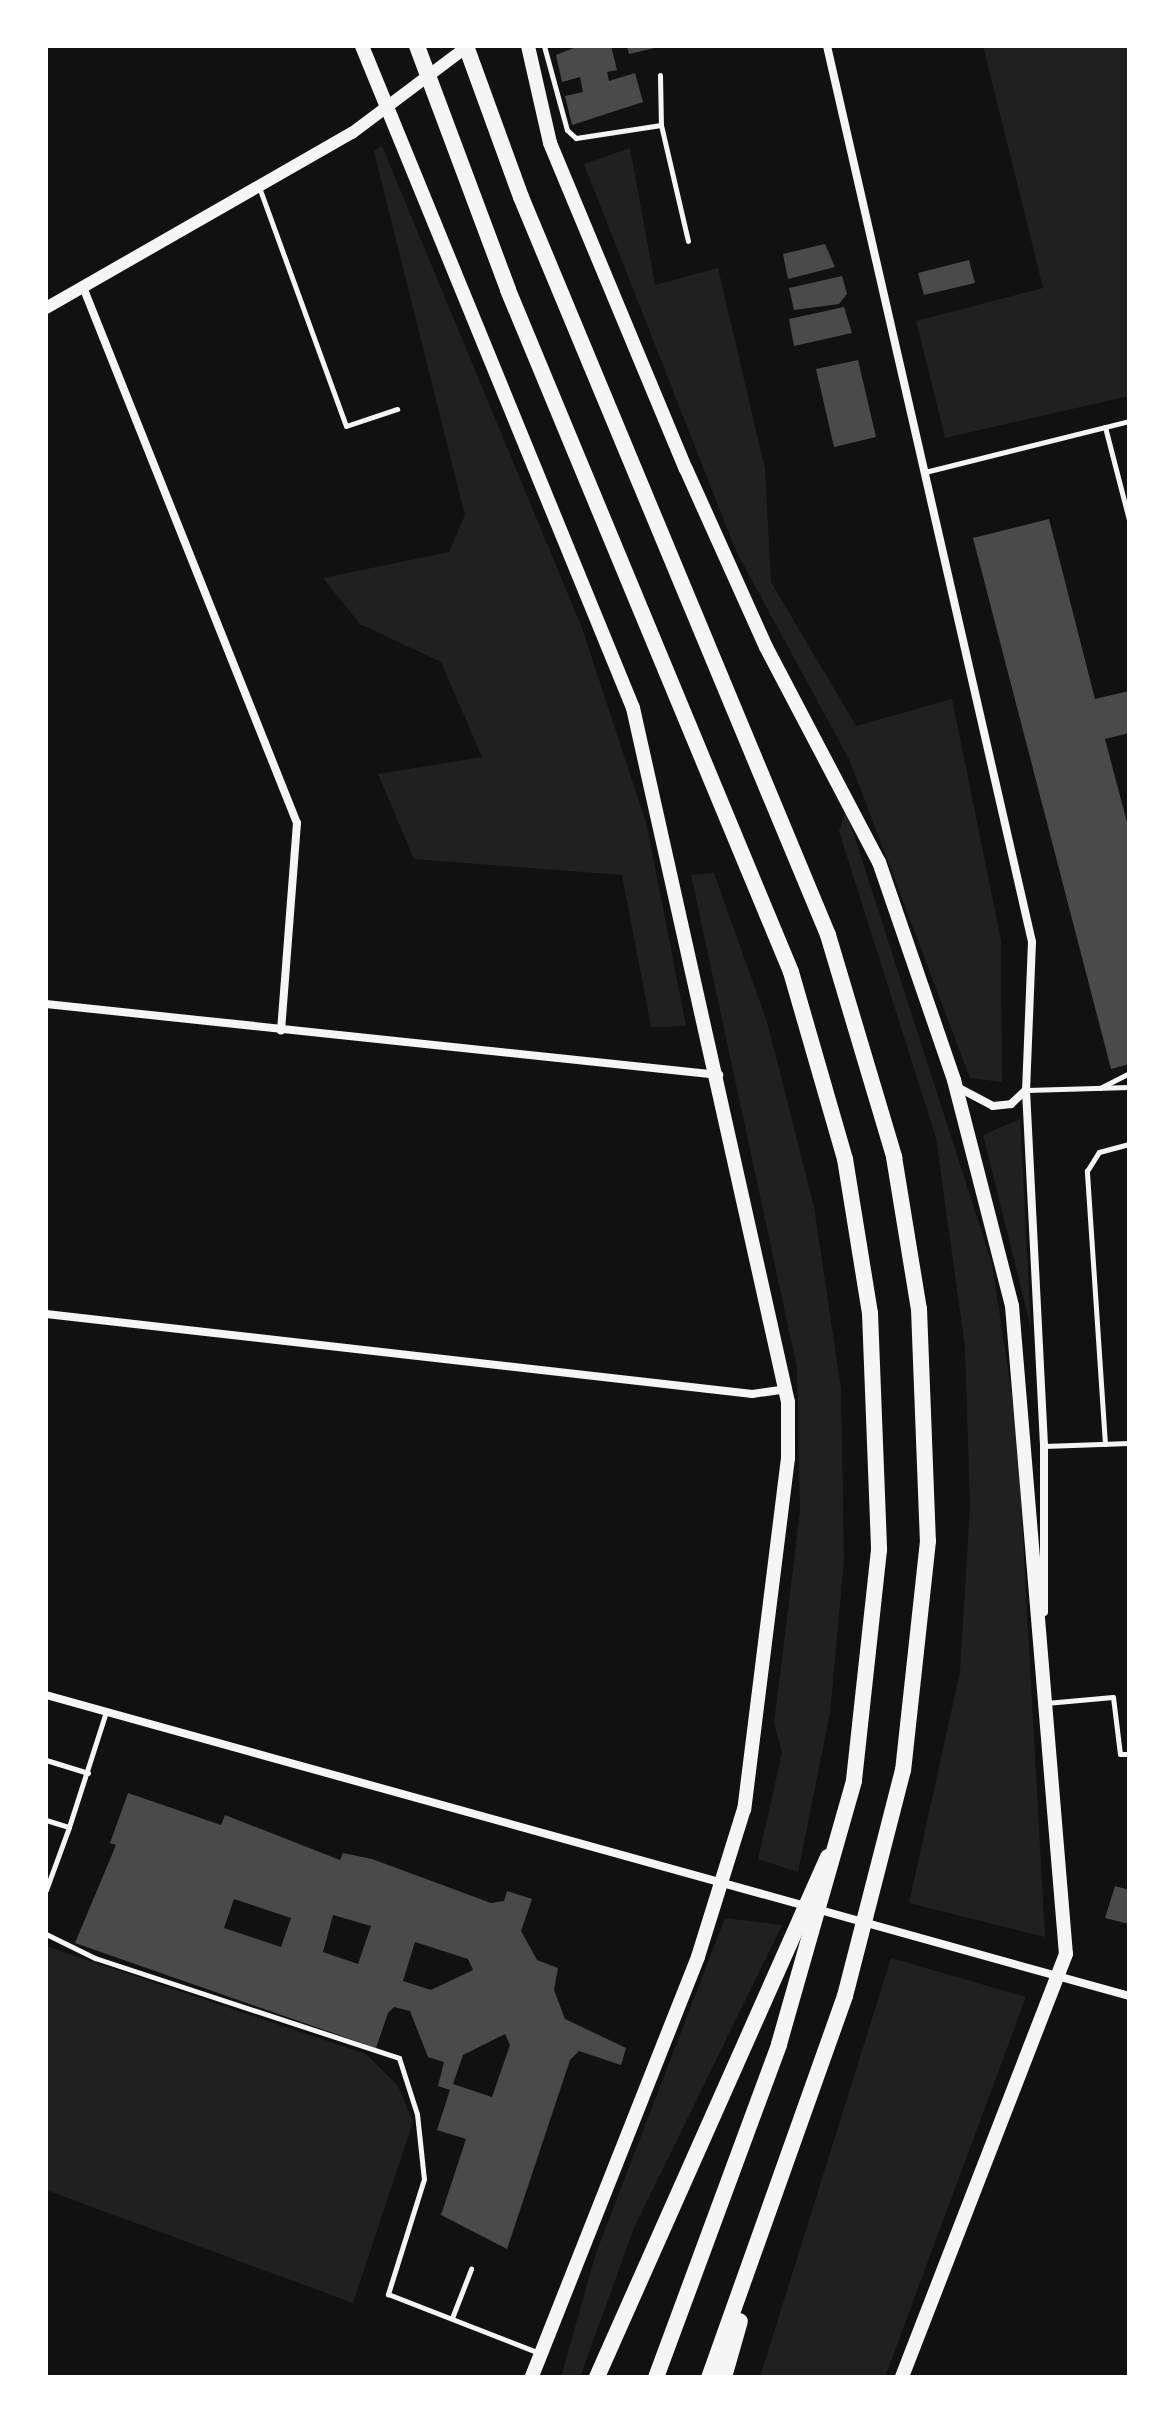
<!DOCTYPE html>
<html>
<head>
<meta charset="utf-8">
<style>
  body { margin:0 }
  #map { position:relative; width:1175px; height:2423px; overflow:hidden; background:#111; font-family:"Asap Condensed",sans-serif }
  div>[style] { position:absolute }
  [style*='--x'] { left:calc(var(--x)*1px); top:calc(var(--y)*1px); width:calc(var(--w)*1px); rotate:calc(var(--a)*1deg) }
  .green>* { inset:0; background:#202020 }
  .building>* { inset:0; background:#4a4a4a }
  .service>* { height:5px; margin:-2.5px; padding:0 2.5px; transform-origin:2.5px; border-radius:2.5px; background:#f5f5f5 }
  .minor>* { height:8px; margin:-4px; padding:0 4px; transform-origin:4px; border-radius:4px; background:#f5f5f5 }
  .tertiary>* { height:12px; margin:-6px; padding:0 6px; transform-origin:6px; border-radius:6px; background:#f5f5f5 }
  .secondary>* { height:14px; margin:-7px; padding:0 7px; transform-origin:7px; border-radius:7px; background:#f5f5f5 }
  .motorway>* { height:16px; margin:-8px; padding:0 8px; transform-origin:8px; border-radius:8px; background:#f5f5f5 }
  span { translate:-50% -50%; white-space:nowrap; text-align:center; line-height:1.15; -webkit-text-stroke:6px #fff; paint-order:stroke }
  .frame { position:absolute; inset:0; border:48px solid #fff; pointer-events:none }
</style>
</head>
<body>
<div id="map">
  <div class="green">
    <i style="clip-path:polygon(983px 46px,1129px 46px,1129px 396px,945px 438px,916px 321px,1043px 288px)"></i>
    <i style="clip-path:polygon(382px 146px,582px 628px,647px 826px,686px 1026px,651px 1027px,622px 875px,414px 859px,378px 774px,482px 757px,441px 662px,360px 624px,323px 578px,449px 552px,465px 515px,374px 151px)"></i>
    <i style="clip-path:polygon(630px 148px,655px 285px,718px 268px,765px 469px,771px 582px,856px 726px,952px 699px,1001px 940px,1002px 1082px,970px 1078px,850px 761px,736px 551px,584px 164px)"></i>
    <i style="clip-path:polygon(846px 810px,992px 1264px,1017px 1429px,1045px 1937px,909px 1903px,960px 1672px,970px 1506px,965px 1347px,936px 1138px,839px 831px)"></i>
    <i style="clip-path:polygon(714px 873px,767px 1022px,814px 1207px,841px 1388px,844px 1560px,830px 1713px,798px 1872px,758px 1859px,782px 1753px,774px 1723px,800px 1511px,797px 1368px,691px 875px)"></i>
    <i style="clip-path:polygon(1020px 1119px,1031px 1328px,983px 1135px)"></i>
    <i style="clip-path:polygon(725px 1918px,782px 1925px,634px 2228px,580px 2377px,561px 2377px,596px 2253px)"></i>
    <i style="clip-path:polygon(46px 1946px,366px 2054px,398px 2086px,413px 2122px,353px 2303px,46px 2190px)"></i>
    <i style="clip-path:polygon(891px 1958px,1026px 1997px,885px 2377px,760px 2377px)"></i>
  </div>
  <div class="building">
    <i style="clip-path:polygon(579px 46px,611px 46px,617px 70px,607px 72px,609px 81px,635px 73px,643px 102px,572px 125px,565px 96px,583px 92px,580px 77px,562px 82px,556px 55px)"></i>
    <i style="clip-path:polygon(627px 46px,659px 46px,659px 47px,629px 54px)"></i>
    <i style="clip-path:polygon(825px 244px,835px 267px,788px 279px,783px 254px)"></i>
    <i style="clip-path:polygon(969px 260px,975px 283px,924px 295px,918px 273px)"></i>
    <i style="clip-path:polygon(842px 276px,847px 294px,839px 304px,794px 310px,789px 288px)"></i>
    <i style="clip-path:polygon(844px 307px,852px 333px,794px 346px,789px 319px)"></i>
    <i style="clip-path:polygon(858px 360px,876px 437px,834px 447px,816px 369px)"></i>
    <i style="clip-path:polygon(1049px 519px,1095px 699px,1129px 691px,1129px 733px,1105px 739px,1129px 830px,1129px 1064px,1111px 1069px,973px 538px)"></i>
    <i style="clip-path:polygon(evenodd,128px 1793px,221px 1825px,225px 1815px,340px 1860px,343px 1853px,372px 1859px,491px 1903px,504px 1901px,507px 1891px,532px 1899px,521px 1931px,537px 1960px,558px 1968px,554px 1990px,565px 2019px,626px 2048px,621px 2065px,579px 2051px,570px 2060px,507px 2249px,441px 2215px,466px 2139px,437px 2130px,450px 2090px,438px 2086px,444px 2062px,428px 2057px,410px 2011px,394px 2007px,388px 2013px,376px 2048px,75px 1943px,116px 1845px,110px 1843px,128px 1793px,234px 1899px,291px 1918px,281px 1947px,224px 1928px,234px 1899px,128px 1793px,333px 1915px,371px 1926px,358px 1964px,323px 1952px,333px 1915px,128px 1793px,415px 1942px,468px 1959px,473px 1970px,431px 1990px,403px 1981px,415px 1942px,128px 1793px,505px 2034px,510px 2045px,492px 2097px,453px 2084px,463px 2055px,505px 2034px)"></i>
    <i style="clip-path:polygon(1115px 1886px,1129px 1890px,1129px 1924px,1105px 1918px)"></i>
  </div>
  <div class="service">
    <i style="--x:544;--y:46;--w:87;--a:74.7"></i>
    <i style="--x:567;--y:130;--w:12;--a:42"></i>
    <i style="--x:576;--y:138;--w:86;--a:-8.7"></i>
    <i style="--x:661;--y:125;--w:119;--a:76.9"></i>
    <i style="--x:660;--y:75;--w:50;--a:88.9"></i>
    <i style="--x:259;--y:187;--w:254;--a:70"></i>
    <i style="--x:346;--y:426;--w:54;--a:-18.4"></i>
    <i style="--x:1105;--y:427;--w:96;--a:75.5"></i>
    <i style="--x:925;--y:472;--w:210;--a:-14"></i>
    <i style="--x:1100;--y:1088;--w:33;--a:-27"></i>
    <i style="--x:1027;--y:1090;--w:102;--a:-1.7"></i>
    <i style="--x:1105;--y:1444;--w:274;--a:-93.8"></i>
    <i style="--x:1087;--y:1171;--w:22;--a:-58"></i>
    <i style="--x:1099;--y:1152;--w:31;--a:-15"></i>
    <i style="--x:1044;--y:1446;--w:85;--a:-2"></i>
    <i style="--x:1046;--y:1703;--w:67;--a:-5.1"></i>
    <i style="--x:1113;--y:1697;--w:57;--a:83"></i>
    <i style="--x:1120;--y:1754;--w:9;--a:0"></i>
    <i style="--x:46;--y:1760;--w:44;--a:17.2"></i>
    <i style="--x:46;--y:1820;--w:24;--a:17"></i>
    <i style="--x:69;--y:1827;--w:121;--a:-72.2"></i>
    <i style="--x:46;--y:1890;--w:67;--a:-69.9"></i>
    <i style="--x:46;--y:1934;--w:55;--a:26.1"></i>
    <i style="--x:95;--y:1958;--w:320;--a:18.2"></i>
    <i style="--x:399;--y:2058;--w:59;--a:72.2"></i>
    <i style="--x:417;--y:2114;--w:65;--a:83.9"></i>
    <i style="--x:424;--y:2179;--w:121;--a:107.4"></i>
    <i style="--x:388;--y:2294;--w:162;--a:21.3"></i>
    <i style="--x:452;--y:2318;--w:53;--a:-68.8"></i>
  </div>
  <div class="minor">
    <i style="--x:827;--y:46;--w:919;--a:77.11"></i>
    <i style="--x:1032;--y:942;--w:148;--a:92.3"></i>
    <i style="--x:1026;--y:1090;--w:356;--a:87.1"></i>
    <i style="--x:1044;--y:1446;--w:166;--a:90"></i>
    <i style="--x:83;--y:287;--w:577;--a:68.24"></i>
    <i style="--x:297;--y:823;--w:208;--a:94.4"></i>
    <i style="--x:46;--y:1004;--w:677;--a:6.02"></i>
    <i style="--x:959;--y:1088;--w:38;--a:28"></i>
    <i style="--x:993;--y:1106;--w:18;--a:-6"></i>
    <i style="--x:1011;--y:1104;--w:21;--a:-43"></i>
    <i style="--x:46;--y:1314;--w:711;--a:6.46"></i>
    <i style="--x:752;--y:1394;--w:34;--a:-8"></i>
    <i style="--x:46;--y:1695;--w:1124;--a:15.53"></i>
  </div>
  <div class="tertiary">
    <i style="--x:46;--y:308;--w:353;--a:-29.8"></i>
    <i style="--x:352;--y:133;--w:145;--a:-36.9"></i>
  </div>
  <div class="secondary">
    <i style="--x:362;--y:46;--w:715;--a:67.74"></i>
    <i style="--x:633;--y:708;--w:711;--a:77.41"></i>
    <i style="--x:788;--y:1402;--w:56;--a:90"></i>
    <i style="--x:788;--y:1458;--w:354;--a:97.1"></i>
    <i style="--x:744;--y:1809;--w:155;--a:107.3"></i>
    <i style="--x:698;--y:1957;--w:452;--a:111.6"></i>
    <i style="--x:528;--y:46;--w:99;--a:77.2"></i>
    <i style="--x:550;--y:143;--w:353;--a:67.4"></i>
    <i style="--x:686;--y:469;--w:195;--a:65.8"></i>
    <i style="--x:766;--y:647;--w:243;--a:62.3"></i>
    <i style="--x:879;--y:862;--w:231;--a:71"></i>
    <i style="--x:954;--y:1080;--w:233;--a:75.6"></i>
    <i style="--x:1012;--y:1306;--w:650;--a:85.24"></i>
    <i style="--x:1066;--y:1954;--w:454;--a:111.2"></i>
  </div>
  <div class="motorway">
    <i style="--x:417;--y:46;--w:260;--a:69.5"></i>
    <i style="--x:508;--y:290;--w:738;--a:67.46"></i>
    <i style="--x:791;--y:972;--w:195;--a:73.9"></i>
    <i style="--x:845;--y:1159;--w:156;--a:80.8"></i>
    <i style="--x:870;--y:1313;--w:237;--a:87.8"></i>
    <i style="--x:879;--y:1550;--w:232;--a:96.2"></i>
    <i style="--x:854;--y:1781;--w:274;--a:105.9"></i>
    <i style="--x:779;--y:2045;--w:354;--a:110.3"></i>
    <i style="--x:466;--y:46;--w:161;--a:70"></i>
    <i style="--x:521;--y:197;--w:799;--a:67.41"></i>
    <i style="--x:828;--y:935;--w:232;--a:73.4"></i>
    <i style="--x:894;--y:1157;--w:154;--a:80.7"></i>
    <i style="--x:919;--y:1309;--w:232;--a:87.8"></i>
    <i style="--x:928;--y:1541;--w:230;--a:96.2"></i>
    <i style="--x:903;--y:1770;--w:233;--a:104.4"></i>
    <i style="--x:845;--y:1996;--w:405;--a:109.6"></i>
    <i style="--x:597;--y:2377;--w:569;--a:-66.05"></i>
    <i style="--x:724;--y:2377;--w:58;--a:-74.1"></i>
  </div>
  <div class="frame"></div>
</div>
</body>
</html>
